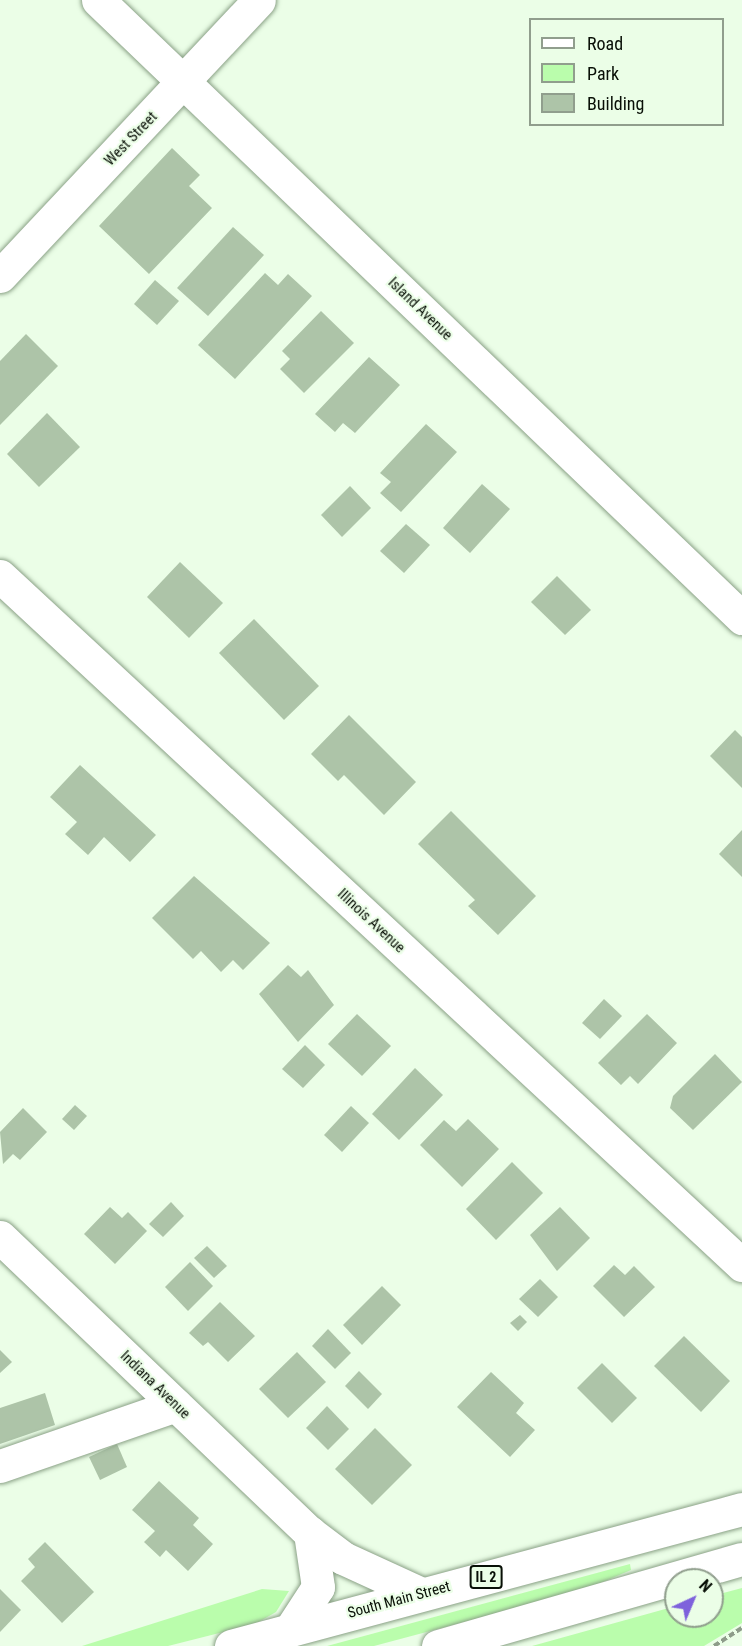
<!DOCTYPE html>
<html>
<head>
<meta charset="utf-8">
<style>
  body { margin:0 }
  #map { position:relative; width:742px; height:1646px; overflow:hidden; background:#ebfee7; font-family:"Roboto Condensed",sans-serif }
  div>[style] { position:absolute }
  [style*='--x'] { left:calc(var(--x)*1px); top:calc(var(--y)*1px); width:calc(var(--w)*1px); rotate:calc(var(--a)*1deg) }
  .green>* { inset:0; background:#bafdac }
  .building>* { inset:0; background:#adc4a8 }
  .path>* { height:4px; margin-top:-2px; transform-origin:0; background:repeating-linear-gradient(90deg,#8e9c8a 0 6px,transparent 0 9px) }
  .roads { filter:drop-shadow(0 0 2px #8aa186) drop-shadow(0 0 2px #8aa186) }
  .minor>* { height:33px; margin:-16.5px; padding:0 16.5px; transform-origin:16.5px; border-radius:16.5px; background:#fff }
  .major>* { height:33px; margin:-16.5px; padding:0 16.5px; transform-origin:16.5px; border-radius:16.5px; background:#fff }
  span { translate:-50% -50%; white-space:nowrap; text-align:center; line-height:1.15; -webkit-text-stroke:4.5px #ebfee7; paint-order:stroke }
  .shield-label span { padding:2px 4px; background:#ebfee7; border:2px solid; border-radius:4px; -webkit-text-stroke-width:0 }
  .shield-label { font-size:14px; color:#080f06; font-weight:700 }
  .street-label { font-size:15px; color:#080f06 }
  .legend { position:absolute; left:529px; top:18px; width:195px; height:108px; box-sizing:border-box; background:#ebfee7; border:2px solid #909e8d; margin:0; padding:8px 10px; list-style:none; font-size:18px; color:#080f06 }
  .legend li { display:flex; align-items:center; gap:12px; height:30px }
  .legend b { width:30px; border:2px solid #909e8d }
  .north { position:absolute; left:664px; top:1568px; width:60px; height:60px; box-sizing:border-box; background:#ebfee7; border:2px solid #909e8d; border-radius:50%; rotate:44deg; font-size:16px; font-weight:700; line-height:24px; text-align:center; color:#080f06 }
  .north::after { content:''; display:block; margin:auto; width:21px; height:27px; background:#7e62dc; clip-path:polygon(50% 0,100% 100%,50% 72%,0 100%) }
</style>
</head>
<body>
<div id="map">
  <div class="green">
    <i style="clip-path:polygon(630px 1564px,631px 1570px,591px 1587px,479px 1618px,374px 1646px,327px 1646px)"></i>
    <i style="clip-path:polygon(742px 1588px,742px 1623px,704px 1646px,532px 1646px,676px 1606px,676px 1616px,712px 1616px,712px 1596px)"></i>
    <i style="clip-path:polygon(262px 1589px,289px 1591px,276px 1612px,255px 1624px,168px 1646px,82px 1646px)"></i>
  </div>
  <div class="building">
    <i style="clip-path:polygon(172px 148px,200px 175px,189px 186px,212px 208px,149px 274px,99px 226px)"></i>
    <i style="clip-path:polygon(233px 227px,264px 255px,208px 316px,177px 288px)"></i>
    <i style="clip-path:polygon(265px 273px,278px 285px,288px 274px,312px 296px,235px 379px,198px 345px)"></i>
    <i style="clip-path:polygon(155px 280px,179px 301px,157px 325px,134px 304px)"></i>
    <i style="clip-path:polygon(321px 311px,354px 343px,304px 393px,280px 369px,290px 359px,282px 351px)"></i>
    <i style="clip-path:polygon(26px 334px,58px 366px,0 425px,0 361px)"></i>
    <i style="clip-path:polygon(369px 357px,400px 385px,355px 433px,343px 423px,335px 432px,315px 414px)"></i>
    <i style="clip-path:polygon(47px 413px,80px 447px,39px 487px,7px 454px)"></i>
    <i style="clip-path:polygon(426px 424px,457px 452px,401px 512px,380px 493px,391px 482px,380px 473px)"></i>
    <i style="clip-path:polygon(482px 484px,510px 509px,470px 553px,443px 528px)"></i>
    <i style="clip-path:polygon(350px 486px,371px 508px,342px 537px,321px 515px)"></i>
    <i style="clip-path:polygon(406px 524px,430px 545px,404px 573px,380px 551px)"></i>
    <i style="clip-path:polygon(180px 562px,223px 603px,189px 638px,147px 597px)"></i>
    <i style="clip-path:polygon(557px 576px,591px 610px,565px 635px,531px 602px)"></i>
    <i style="clip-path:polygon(254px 619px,319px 686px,284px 720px,219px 653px)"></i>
    <i style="clip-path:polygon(349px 715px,416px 782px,384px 815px,344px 775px,338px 781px,311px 754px)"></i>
    <i style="clip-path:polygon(735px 730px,742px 737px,742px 788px,710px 756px)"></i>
    <i style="clip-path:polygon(80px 765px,156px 835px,130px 862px,104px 837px,88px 855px,65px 834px,77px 822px,50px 797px)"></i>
    <i style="clip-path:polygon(451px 811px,536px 896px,498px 935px,468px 906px,475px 900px,418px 844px)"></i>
    <i style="clip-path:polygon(742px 830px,742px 877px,719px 854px)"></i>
    <i style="clip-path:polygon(194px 876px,270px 943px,243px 970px,233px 960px,221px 972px,201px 951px,193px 959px,152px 918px)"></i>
    <i style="clip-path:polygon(288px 965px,301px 977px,308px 970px,334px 1005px,298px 1042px,259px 994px)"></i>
    <i style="clip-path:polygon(604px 999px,622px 1016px,600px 1039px,582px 1023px)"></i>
    <i style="clip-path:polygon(357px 1014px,391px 1046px,362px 1076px,328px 1044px)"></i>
    <i style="clip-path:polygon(647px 1014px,677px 1043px,638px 1084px,630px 1076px,621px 1085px,598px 1063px)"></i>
    <i style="clip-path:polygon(305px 1045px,325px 1065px,303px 1088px,282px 1069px)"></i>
    <i style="clip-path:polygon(715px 1054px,742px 1082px,693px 1130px,670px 1108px,673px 1096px)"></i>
    <i style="clip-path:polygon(415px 1068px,443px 1095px,399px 1140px,372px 1114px)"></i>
    <i style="clip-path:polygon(75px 1105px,87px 1116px,74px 1130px,62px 1119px)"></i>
    <i style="clip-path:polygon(351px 1106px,369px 1123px,342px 1152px,324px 1135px)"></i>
    <i style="clip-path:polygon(23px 1108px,47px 1132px,20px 1160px,13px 1154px,3px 1164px,0 1132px)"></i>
    <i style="clip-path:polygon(468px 1119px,499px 1149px,462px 1187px,420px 1145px,444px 1120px,456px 1131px)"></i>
    <i style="clip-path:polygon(512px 1162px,543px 1193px,496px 1240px,466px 1209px)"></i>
    <i style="clip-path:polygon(171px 1202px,184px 1216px,163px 1237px,149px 1224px)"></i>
    <i style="clip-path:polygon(110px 1207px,122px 1218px,128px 1212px,147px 1231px,115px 1264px,84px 1234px)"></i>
    <i style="clip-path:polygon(560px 1207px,590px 1238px,557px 1271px,530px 1235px)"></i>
    <i style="clip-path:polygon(207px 1246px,227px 1266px,214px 1278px,194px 1258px)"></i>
    <i style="clip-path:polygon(190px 1262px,213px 1286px,188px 1311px,165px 1287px)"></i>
    <i style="clip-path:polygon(614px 1265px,625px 1275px,634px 1266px,655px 1287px,624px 1317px,593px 1286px)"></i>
    <i style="clip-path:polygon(540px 1279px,558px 1297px,538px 1317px,519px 1299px)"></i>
    <i style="clip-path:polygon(382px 1286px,401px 1305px,362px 1345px,343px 1325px)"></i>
    <i style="clip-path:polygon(220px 1302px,255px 1336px,228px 1362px,208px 1342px,203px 1346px,189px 1333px)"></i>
    <i style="clip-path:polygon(520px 1315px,527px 1322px,518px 1331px,510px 1323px)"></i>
    <i style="clip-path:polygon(328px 1329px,351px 1353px,335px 1369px,312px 1346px)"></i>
    <i style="clip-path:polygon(684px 1336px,730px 1381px,701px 1412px,654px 1366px)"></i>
    <i style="clip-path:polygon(0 1350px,12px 1362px,0 1373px)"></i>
    <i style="clip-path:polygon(297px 1352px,326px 1382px,288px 1418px,259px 1389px)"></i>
    <i style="clip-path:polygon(602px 1363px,637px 1398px,612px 1423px,577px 1388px)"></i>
    <i style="clip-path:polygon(359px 1371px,382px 1394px,368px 1409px,345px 1386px)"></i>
    <i style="clip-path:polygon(491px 1372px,524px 1403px,516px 1413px,535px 1430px,510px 1457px,457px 1407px)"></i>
    <i style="clip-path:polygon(45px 1393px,55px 1425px,0 1444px,0 1408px)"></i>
    <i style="clip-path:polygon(327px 1406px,349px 1429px,328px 1450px,306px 1428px)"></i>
    <i style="clip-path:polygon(375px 1428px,412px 1465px,372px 1505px,335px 1469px)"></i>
    <i style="clip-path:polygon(117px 1444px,127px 1467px,100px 1480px,89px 1457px)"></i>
    <i style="clip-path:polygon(159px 1481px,199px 1518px,193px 1525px,213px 1544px,188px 1571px,166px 1550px,160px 1557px,144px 1542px,155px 1531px,132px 1510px)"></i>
    <i style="clip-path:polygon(45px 1542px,94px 1592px,62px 1623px,21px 1581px,35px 1567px,28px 1559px)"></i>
    <i style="clip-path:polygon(0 1589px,21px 1610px,0 1632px)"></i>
  </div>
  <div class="path">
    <i style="--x:714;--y:1646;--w:33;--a:-33"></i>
  </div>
  <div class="roads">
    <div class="minor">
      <i style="--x:98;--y:0;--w:893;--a:43.82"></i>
      <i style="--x:0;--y:276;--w:378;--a:-46.8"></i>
      <i style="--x:0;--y:576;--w:1013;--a:42.88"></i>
      <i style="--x:0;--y:1237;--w:429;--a:43.7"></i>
      <i style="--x:310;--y:1533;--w:41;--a:37.1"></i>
      <i style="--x:343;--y:1558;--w:84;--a:24.7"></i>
      <i style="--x:0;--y:1466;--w:186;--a:-19.1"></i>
      <i style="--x:290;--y:1630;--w:51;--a:-56.9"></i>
      <i style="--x:318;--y:1587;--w:55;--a:-98.4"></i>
    </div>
    <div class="major">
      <i style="--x:231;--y:1646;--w:529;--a:-15.01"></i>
      <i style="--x:438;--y:1646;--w:316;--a:-16"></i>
    </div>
  </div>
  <div class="shield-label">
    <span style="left:486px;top:1577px">IL 2</span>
  </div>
  <div class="street-label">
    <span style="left:131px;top:139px;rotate:-46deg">West Street</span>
    <span style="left:420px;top:309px;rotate:44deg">Island Avenue</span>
    <span style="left:371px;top:921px;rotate:43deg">Illinois Avenue</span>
    <span style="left:155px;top:1385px;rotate:44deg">Indiana Avenue</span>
    <span style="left:399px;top:1600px;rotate:-15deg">South Main Street</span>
  </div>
  <ul class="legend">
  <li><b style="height:8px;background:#fff"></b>Road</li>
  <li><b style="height:16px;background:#bafdac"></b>Park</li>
  <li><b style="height:16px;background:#adc4a8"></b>Building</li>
  </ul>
  <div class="north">N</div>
</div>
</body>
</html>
